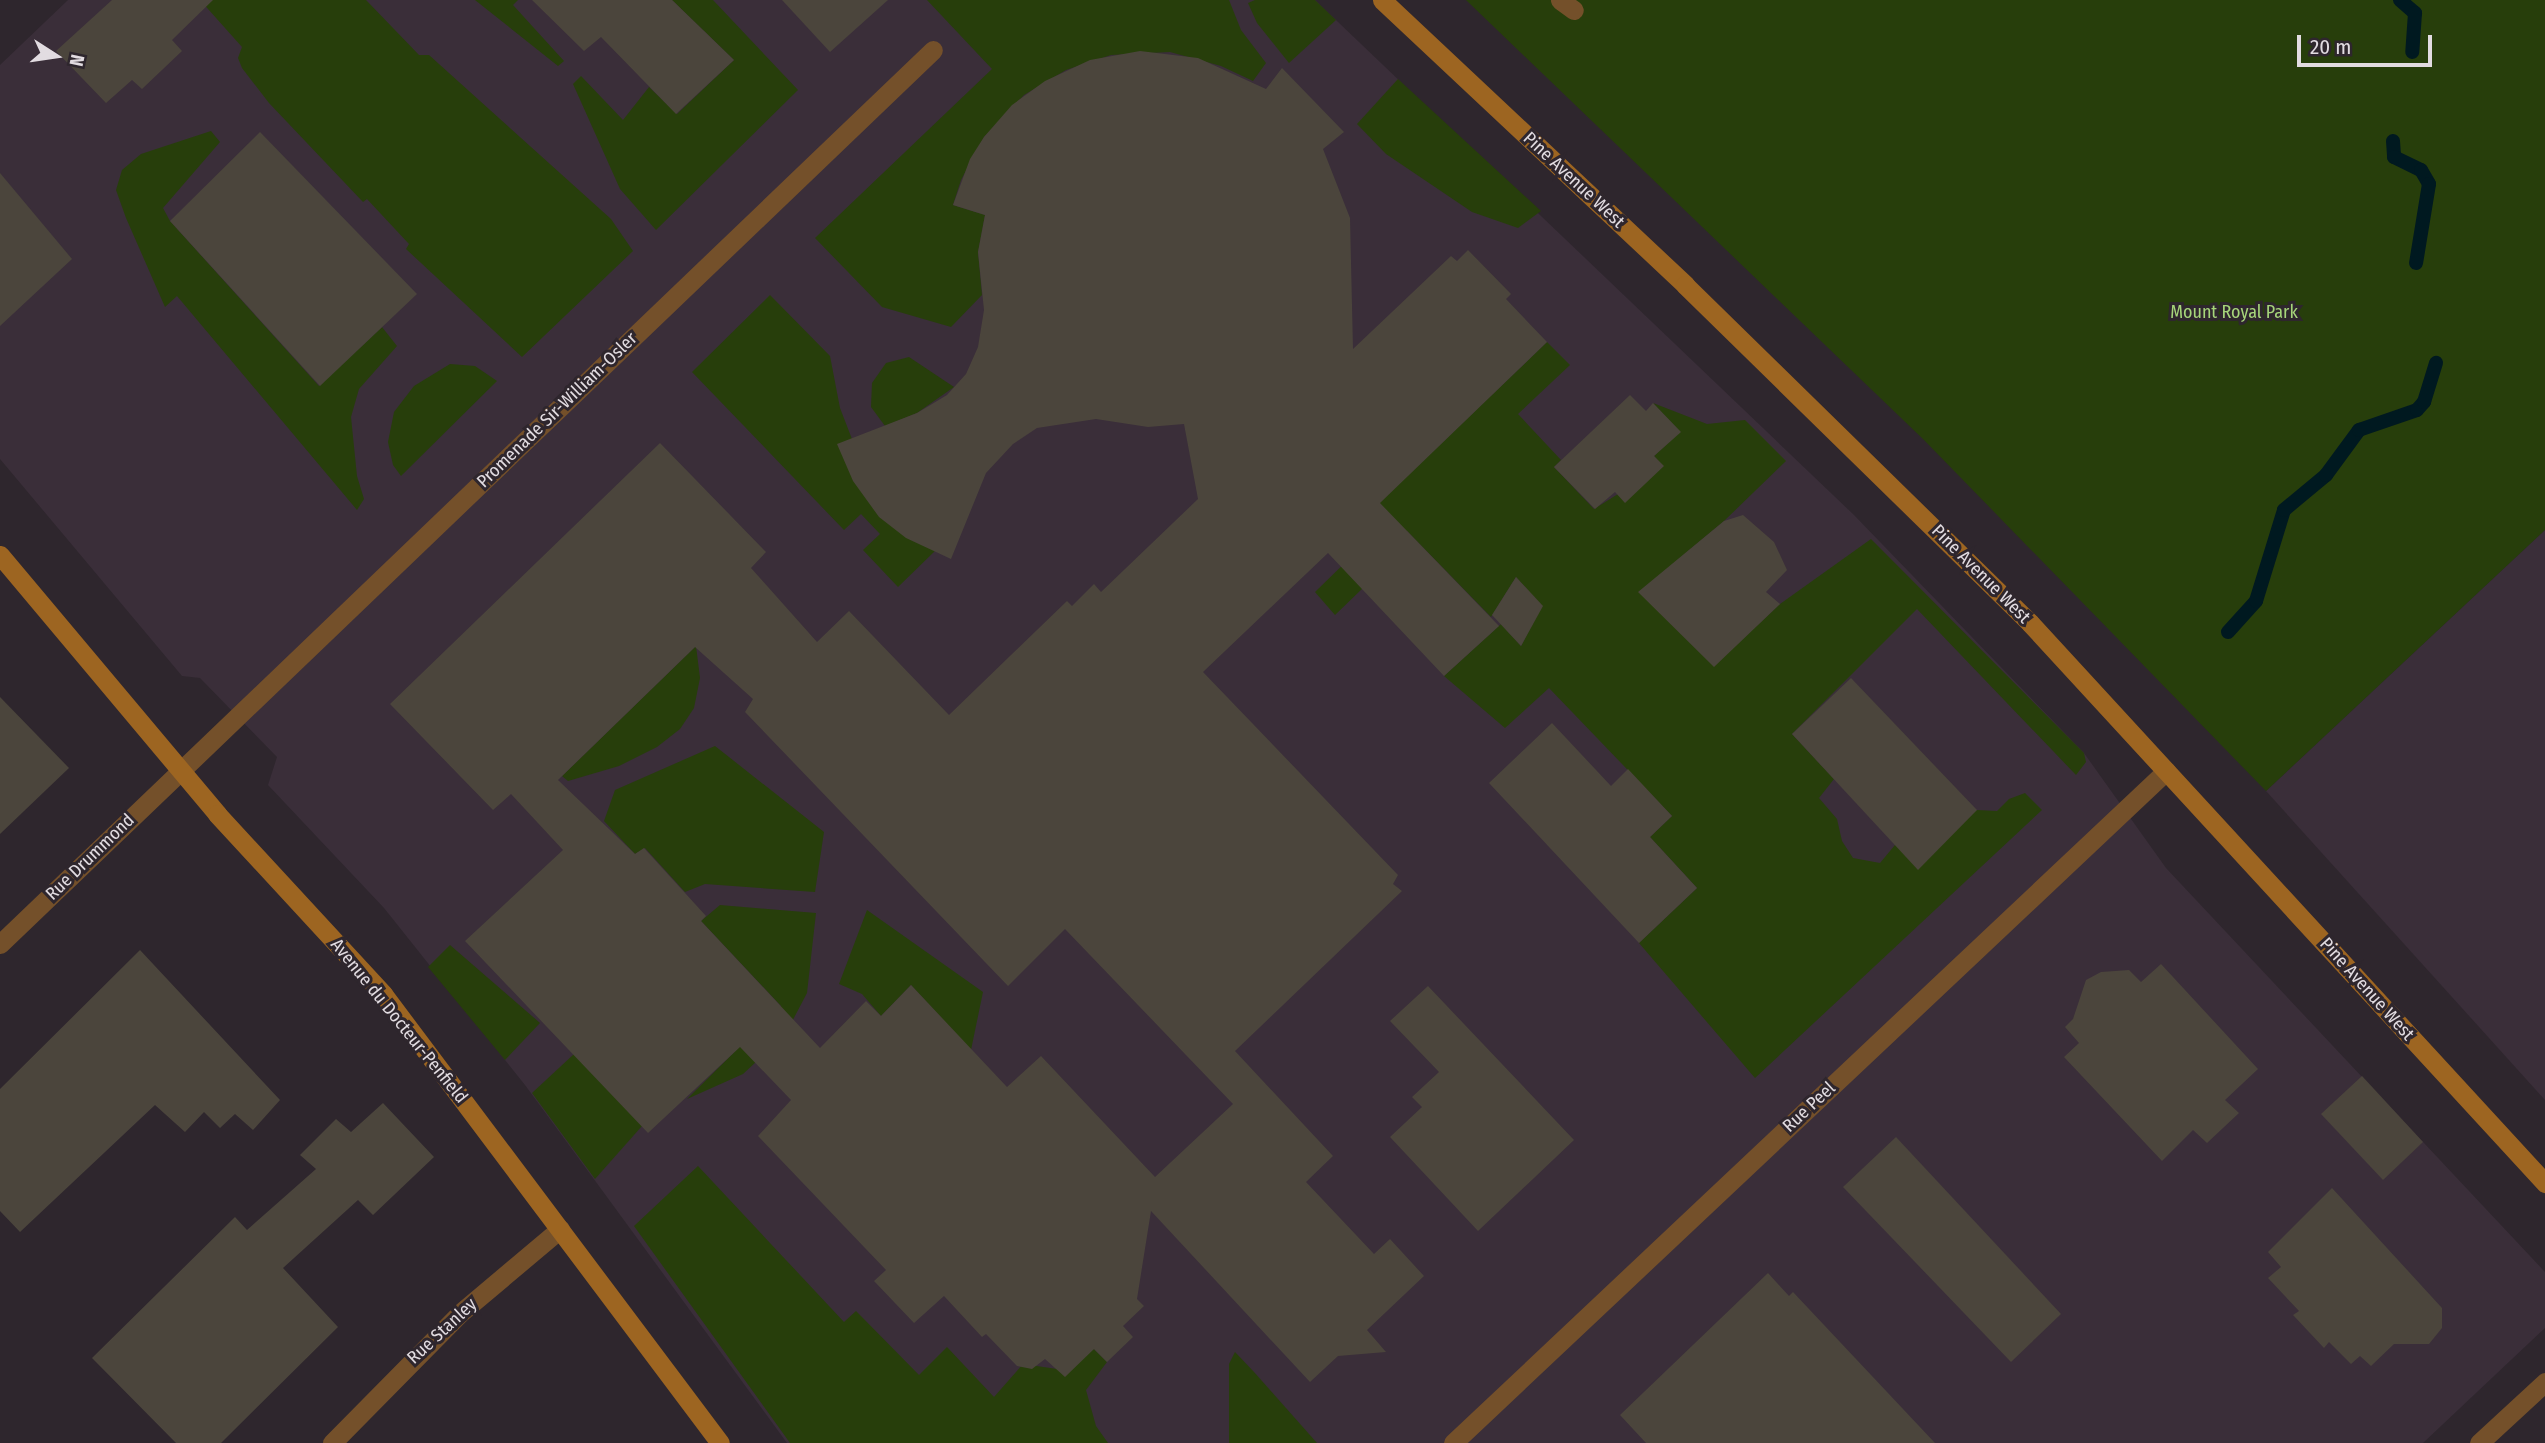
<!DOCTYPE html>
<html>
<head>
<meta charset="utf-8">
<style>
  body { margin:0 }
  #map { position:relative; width:2545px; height:1443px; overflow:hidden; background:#2e262d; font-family:"Fira Sans Condensed",sans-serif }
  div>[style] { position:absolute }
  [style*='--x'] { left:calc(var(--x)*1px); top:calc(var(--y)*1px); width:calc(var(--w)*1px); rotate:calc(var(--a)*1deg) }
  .built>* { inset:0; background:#3a2e39 }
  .green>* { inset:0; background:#273e0b }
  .stream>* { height:14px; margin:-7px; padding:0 7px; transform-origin:7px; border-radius:7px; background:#001920 }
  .building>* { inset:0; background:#4b453c }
  .pedestrian>* { height:19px; margin:-9.5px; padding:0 9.5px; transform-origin:9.5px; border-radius:9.5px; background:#74502a }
  .minor>* { height:19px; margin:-9.5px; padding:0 9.5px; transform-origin:9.5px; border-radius:9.5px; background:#74502a }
  .tertiary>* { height:19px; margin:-9.5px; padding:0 9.5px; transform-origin:9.5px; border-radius:9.5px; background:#74502a }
  .secondary>* { height:19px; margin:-9.5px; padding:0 9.5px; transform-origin:9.5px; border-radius:9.5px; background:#9d6521 }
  span { translate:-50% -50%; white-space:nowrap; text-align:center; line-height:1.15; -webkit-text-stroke:6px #2e262d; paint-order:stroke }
  .street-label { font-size:18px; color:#e2dce1 }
  .park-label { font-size:18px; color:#a6d57a }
  .north { position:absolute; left:21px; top:21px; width:70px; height:70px; -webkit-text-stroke:5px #2e262d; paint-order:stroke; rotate:102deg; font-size:19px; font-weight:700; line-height:28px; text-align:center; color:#e2dce1 }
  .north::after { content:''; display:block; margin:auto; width:24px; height:32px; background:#e2dce1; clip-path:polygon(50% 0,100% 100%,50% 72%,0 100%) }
  .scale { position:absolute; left:2297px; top:35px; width:135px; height:32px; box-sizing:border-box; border:4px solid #e2dce1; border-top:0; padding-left:9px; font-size:21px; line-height:24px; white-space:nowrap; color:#e2dce1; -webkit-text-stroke:5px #2e262d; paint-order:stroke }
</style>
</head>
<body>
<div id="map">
  <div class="built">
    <i style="clip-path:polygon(68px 0,1315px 0,1854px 515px,2084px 753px,2166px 868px,2545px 1272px,2545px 1328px,2423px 1443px,787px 1443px,525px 1085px,384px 908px,268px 785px,277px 757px,200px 678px,182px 676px,0 459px,0 65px)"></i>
    <i style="clip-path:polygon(2545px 530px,2545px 1100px,2266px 791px)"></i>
  </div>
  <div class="green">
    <i style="clip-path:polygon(200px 0,366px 0,419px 55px,429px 55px,611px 219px,633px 251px,522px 357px,406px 249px,409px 244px,367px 199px,363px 202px,269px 103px,242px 68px,238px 58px,242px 47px)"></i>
    <i style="clip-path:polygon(475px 0,518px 0,513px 5px,564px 61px,558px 66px)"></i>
    <i style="clip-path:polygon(672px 0,713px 0,798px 90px,656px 230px,620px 189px,573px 84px,581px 76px,623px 120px,649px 87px,677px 114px,734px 60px)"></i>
    <i style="clip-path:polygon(927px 0,1229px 0,1241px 30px,1266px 63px,1253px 81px,1221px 66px,1170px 52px,1111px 55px,1066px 70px,1024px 95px,984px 137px,961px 180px,953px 205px,985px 215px,978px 252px,982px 295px,951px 327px,882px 307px,815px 238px,992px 69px)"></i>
    <i style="clip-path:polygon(1255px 0,1315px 0,1336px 20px,1289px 63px,1257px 23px,1248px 3px)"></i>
    <i style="clip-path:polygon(1466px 0,2545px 0,2545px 530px,2266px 791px,1924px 440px)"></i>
    <i style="clip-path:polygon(1398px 79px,1541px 211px,1518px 228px,1472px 212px,1386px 154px,1357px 124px)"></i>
    <i style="clip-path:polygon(211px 131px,220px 142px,163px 208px,170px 221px,319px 386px,382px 327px,397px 346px,359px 389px,351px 417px,357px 476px,364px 499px,357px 510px,177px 296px,165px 307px,126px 218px,116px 190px,122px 170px,141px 154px)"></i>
    <i style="clip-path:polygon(770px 295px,830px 356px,840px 408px,869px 483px,937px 549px,898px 587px,863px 550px,880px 534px,861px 514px,844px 530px,692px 372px)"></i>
    <i style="clip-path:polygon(1547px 342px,1570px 365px,1518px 414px,1561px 460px,1554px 467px,1594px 509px,1663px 466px,1654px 456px,1680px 432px,1653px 403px,1707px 424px,1745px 420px,1786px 461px,1724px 521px,1639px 592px,1714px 666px,1780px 604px,1871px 539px,2084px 753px,2086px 762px,2076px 775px,1917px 609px,1792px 734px,1834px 779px,1819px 798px,1837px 819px,1842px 841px,1853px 858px,1880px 863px,1895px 845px,1977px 810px,1997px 811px,2009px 799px,2025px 793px,2042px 810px,1755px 1078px,1639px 943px,1697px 888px,1650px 837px,1672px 816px,1549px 688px,1505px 728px,1444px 676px,1501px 624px,1521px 646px,1542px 606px,1516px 577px,1491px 617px,1407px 531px,1363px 588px,1335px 615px,1315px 592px,1390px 519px,1379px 503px)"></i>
    <i style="clip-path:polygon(909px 357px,954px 387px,917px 413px,885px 426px,871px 407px,872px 383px,886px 363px)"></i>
    <i style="clip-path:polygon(450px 364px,475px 366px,497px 381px,401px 476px,393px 465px,388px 442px,394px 412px,414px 386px)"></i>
    <i style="clip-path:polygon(696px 646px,700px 678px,694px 708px,680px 729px,657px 747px,619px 766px,568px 781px,562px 776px)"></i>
    <i style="clip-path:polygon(715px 746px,824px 832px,815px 892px,705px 884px,685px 892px,645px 848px,635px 854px,604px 821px,615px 790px)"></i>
    <i style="clip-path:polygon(720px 905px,816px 913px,807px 993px,785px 1035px,743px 1074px,687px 1099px,781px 1006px,701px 921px)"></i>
    <i style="clip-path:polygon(867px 910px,983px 992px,971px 1050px,911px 985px,881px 1016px,862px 994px,839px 984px)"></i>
    <i style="clip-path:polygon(450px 945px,540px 1023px,505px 1060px,428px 967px)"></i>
    <i style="clip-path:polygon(574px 1054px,642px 1126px,595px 1179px,532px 1093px)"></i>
    <i style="clip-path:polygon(698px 1166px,844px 1322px,856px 1311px,919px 1375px,947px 1347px,994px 1397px,1023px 1364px,1057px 1369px,1094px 1349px,1107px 1362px,1086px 1390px,1096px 1426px,1108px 1443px,790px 1443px,634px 1226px)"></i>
    <i style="clip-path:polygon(1235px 1352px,1254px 1372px,1317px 1443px,1229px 1443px,1229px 1364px)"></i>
  </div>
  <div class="stream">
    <i style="--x:2400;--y:0;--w:20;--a:41"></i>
    <i style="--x:2415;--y:13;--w:39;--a:94"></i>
    <i style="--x:2393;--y:141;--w:16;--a:86"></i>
    <i style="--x:2394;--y:157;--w:30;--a:26"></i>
    <i style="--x:2421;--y:170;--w:16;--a:60"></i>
    <i style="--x:2429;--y:184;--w:80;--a:99.3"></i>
    <i style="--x:2228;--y:632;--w:42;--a:-47.9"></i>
    <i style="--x:2256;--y:601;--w:95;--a:-72.9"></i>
    <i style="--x:2284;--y:510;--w:55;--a:-39.8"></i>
    <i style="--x:2326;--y:475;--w:56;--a:-53.7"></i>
    <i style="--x:2359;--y:430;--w:61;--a:-19"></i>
    <i style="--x:2417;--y:410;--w:11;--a:-49"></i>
    <i style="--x:2424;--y:402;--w:41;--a:-72.9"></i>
  </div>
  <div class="building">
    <i style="clip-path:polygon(112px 0,213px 0,172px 40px,182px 51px,142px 89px,132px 80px,106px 103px,56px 51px)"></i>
    <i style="clip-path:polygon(532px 0,672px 0,734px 60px,676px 114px,601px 37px,584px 51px)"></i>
    <i style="clip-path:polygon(782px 0,888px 0,830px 52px)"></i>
    <i style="clip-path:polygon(evenodd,1140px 51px,1198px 58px,1266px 89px,1282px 68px,1344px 132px,1323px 149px,1350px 218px,1353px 349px,1451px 256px,1457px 261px,1468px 250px,1511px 294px,1506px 299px,1547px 342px,1380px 503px,1499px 626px,1444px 676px,1328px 553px,1203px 672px,1398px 875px,1393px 884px,1402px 891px,1235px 1051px,1333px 1156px,1306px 1182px,1374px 1254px,1390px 1239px,1424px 1276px,1367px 1330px,1386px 1352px,1338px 1356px,1310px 1382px,1151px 1211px,1137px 1299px,1144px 1306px,1123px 1326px,1133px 1337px,1107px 1362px,1094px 1349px,1065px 1377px,1045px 1359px,1032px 1369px,1017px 1366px,986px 1334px,982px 1337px,944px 1296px,914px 1323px,874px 1281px,886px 1270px,758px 1136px,791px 1100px,740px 1047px,648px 1133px,465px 941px,563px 850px,511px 794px,493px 810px,390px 704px,660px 443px,766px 552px,751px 568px,817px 642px,849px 611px,949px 715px,1067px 601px,1072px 606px,1094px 584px,1101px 592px,1198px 499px,1184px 424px,1148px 427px,1096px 419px,1037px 428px,1013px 444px,986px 473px,951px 559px,906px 538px,879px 517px,853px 481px,837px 444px,917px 413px,947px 395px,966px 374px,978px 347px,984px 310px,978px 252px,985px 215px,953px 205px,970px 159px,984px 137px,1012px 105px,1045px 81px,1090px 60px,1140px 51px,695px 647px,753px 699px,745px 712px,1008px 986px,1065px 929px,1233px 1104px,1155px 1177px,1041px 1056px,1007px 1087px,911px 985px,881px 1016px,866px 1001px,820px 1048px,701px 921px,706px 916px,644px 848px,635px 854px,558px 780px,695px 647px)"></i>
    <i style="clip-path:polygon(260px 132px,417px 294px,320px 386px,170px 221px)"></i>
    <i style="clip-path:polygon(0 173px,72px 259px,0 326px)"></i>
    <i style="clip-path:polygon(1630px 395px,1646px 411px,1653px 403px,1681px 432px,1654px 456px,1664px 466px,1625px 503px,1615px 492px,1595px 509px,1554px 467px)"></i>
    <i style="clip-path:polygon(1743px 515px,1774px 542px,1787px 570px,1766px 592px,1780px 604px,1714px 667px,1638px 592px,1724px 521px)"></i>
    <i style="clip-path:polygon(1516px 577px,1543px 606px,1521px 646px,1492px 615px)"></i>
    <i style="clip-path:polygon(1851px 678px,1977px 810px,1918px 870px,1792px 734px)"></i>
    <i style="clip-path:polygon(0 697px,69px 768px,0 834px)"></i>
    <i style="clip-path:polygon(1552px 723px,1611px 786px,1628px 769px,1672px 816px,1650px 837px,1697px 888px,1639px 943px,1489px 783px)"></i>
    <i style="clip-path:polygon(140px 950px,280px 1100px,253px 1130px,235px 1114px,220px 1128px,204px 1112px,185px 1132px,155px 1105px,20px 1232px,0 1211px,0 1089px)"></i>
    <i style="clip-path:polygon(2161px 964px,2258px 1069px,2225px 1100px,2239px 1113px,2207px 1143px,2193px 1130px,2162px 1161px,2064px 1057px,2079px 1043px,2065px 1027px,2073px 1019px,2086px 980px,2101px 972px,2129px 970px,2141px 982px)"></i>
    <i style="clip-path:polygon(1428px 986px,1574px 1140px,1478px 1231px,1390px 1137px,1422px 1107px,1412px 1097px,1439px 1072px,1390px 1021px)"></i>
    <i style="clip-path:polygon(2362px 1076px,2423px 1142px,2383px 1180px,2321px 1114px)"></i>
    <i style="clip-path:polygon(383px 1103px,434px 1157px,373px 1215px,358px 1200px,283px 1268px,338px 1327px,221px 1443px,176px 1443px,92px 1358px,235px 1217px,247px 1230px,316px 1169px,300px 1155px,336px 1119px,351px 1132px)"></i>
    <i style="clip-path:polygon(1896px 1137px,2061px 1314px,2011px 1362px,1843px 1187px)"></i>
    <i style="clip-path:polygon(2332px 1188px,2442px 1308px,2442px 1328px,2429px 1344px,2394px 1344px,2371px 1366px,2360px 1356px,2351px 1364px,2329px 1342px,2324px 1348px,2293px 1315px,2299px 1311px,2268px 1278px,2281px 1267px,2268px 1252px)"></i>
    <i style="clip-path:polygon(1768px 1273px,1789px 1296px,1793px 1292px,1935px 1443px,1646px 1443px,1620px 1415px)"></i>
  </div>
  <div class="pedestrian">
    <i style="--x:1560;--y:0;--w:17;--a:36"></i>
  </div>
  <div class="minor">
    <i style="--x:0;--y:944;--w:1292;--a:-43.78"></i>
    <i style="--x:332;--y:1443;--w:181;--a:-45.4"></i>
    <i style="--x:459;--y:1314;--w:132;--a:-40.1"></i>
    <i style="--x:2479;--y:1443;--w:90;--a:-42.7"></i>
  </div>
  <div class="tertiary">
    <i style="--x:1453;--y:1443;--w:980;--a:-43.3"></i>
  </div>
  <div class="secondary">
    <i style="--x:1382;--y:0;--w:416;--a:43.2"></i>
    <i style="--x:1685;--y:285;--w:483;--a:44.4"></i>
    <i style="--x:2030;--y:623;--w:761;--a:47.4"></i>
    <i style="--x:0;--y:555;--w:338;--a:50"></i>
    <i style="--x:217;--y:814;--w:245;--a:47.3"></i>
    <i style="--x:383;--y:994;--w:561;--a:53.11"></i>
  </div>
  <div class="street-label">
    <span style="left:1574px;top:180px;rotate:43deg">Pine Avenue West</span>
    <span style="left:557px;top:410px;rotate:-44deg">Promenade Sir-William-Osler</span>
    <span style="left:1981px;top:574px;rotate:45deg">Pine Avenue West</span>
    <span style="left:90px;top:857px;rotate:-44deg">Rue Drummond</span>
    <span style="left:2367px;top:989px;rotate:48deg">Pine Avenue West</span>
    <span style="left:399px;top:1021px;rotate:51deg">Avenue du Docteur-Penfield</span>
    <span style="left:1809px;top:1107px;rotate:-43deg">Rue Peel</span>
    <span style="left:442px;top:1331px;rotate:-43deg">Rue Stanley</span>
  </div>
  <div class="park-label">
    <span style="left:2234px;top:312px">Mount Royal Park</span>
  </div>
  <div class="north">N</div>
  <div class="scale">20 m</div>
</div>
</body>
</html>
